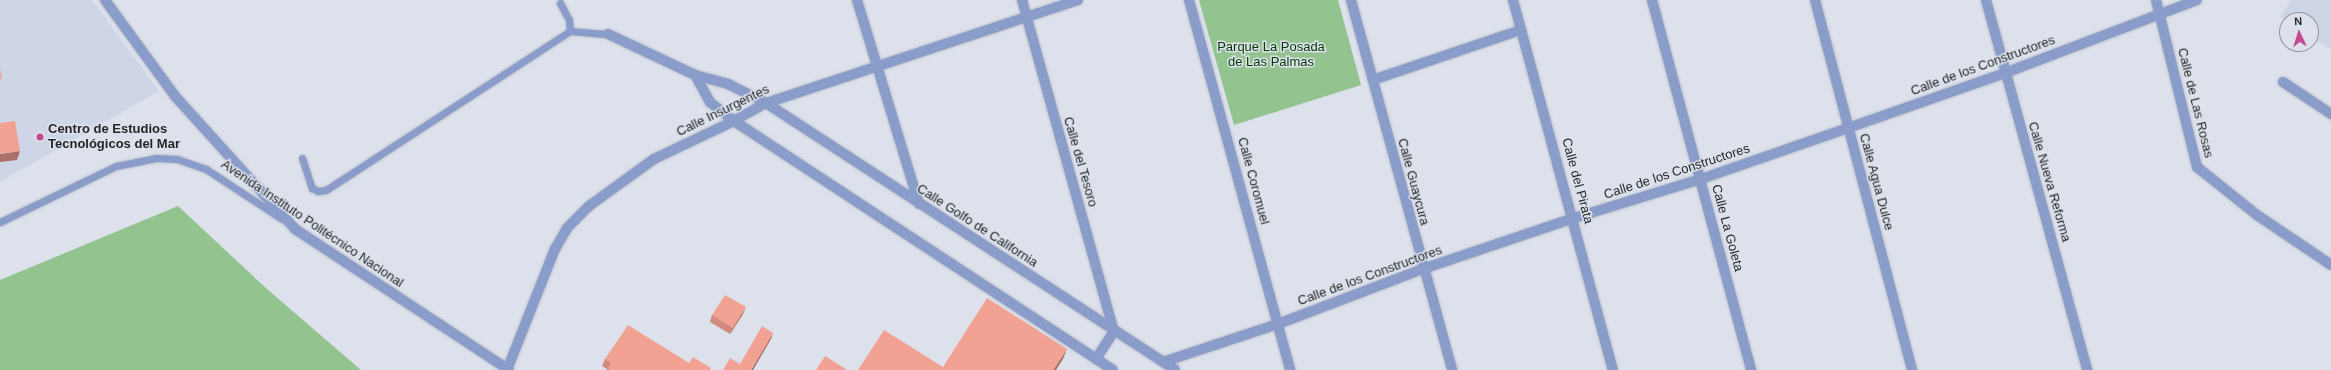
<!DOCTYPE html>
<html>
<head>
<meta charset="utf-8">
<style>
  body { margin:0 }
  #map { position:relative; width:2331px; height:370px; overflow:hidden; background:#dce1eb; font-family:Helvetica,sans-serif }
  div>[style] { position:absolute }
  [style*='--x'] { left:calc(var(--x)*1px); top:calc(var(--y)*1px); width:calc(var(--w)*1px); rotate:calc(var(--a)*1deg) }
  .built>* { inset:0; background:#ced5e6 }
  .green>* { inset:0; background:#93c38f }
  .roads { filter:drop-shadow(0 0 1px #bbbfc8) drop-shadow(0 0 1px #bbbfc8) }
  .service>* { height:7px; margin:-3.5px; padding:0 3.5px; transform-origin:3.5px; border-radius:3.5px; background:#899cca }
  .minor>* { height:10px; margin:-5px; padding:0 5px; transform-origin:5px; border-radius:5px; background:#899cca }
  .tertiary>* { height:10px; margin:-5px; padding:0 5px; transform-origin:5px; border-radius:5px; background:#899cca }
  .wall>* { inset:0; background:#d08b7e }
  .shaded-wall>* { inset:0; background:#a97167 }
  .building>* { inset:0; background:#f2a293 }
  .dots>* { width:11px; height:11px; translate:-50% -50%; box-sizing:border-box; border:2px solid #dce1eb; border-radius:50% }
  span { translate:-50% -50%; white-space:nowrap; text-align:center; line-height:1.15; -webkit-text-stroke:3px #dce1eb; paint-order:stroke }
  .park-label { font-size:13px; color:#003900 }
  .street-label { font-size:13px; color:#24262a }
  .poi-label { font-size:13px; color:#24262a; font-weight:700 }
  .left { translate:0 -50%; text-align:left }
  .north { position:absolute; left:2279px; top:12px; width:40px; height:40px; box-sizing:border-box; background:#dce1eb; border:1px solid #92969e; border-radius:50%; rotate:356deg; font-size:11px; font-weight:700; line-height:16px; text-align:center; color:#24262a }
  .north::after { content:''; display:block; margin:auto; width:14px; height:18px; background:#c84892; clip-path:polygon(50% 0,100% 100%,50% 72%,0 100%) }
</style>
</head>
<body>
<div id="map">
  <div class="built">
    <i style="clip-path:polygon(0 0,92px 0,159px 91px,0 182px)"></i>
    <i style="clip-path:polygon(2291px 0,2331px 0,2331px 50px,2311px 37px,2311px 20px,2287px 21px,2280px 17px)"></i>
  </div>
  <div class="green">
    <i style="clip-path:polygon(1199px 0,1338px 0,1361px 85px,1234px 125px)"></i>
    <i style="clip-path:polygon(178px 206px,267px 289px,361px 370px,0 370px,0 280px)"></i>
  </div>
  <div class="roads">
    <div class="service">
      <i style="--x:560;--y:3;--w:19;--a:62"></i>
      <i style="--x:569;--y:20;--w:11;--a:85"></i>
      <i style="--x:302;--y:158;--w:32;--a:72"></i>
      <i style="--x:312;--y:188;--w:7;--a:27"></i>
      <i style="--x:318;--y:191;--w:8;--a:-7"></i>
      <i style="--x:326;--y:190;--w:291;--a:-33.1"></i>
      <i style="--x:570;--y:31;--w:38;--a:5"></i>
      <i style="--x:0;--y:222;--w:129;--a:-25.8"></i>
      <i style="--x:116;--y:166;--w:41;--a:-11.3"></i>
      <i style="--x:156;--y:158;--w:21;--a:3"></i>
      <i style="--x:177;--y:159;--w:31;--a:19"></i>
      <i style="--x:206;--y:169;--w:91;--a:33.3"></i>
    </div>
    <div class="minor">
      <i style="--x:105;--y:0;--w:119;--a:53.9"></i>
      <i style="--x:175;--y:96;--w:179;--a:47.9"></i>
      <i style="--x:295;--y:229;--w:256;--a:33.4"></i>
      <i style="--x:857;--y:0;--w:213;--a:73.1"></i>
      <i style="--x:1022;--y:0;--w:344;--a:74.5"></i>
      <i style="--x:1189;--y:0;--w:384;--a:74.7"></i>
      <i style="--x:1351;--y:0;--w:384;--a:74.7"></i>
      <i style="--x:1513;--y:0;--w:383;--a:74.9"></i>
      <i style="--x:1652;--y:0;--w:383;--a:75"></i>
      <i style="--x:1815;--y:0;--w:383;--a:75.3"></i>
      <i style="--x:1986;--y:0;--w:384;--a:74.7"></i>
      <i style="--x:2156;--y:0;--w:172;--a:76.2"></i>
      <i style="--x:2197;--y:167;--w:77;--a:38.7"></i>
      <i style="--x:2257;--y:215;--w:89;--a:34"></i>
      <i style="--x:608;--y:34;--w:96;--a:25.2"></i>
      <i style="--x:695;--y:75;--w:34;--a:15"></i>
      <i style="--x:728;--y:84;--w:42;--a:26.6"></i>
      <i style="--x:1373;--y:80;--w:156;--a:-18.7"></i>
      <i style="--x:2283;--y:82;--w:58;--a:33.7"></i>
      <i style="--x:1163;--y:362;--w:121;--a:-18.3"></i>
      <i style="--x:1278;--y:324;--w:155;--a:-20.8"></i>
      <i style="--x:1423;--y:269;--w:159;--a:-18.7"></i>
      <i style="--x:1574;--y:218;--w:133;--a:-17.1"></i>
      <i style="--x:1701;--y:179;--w:156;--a:-19.1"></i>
      <i style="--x:1848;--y:128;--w:166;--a:-19.3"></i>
      <i style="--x:2005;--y:73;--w:205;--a:-20.8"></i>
      <i style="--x:507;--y:370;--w:130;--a:-68.4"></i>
      <i style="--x:555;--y:249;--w:24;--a:-60"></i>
      <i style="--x:567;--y:228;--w:31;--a:-45"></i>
      <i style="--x:589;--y:206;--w:80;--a:-35.9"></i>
      <i style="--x:654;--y:159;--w:89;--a:-25.4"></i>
      <i style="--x:734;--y:121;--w:31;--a:-142"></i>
      <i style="--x:710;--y:102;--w:31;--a:-119"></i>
    </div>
    <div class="tertiary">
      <i style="--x:1078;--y:0;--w:329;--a:161.7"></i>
      <i style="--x:766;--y:103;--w:37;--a:151"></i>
      <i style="--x:734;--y:121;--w:453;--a:33.3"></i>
      <i style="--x:766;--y:103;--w:488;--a:33.1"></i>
      <i style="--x:1096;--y:359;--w:33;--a:-57"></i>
    </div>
  </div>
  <div class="wall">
    <i style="clip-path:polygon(743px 314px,730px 334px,710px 322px,712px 315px)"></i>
    <i style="clip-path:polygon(605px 359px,689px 363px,710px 370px,607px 370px,607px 369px,602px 366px)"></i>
  </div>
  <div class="shaded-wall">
    <i style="clip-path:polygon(20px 151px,17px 160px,0 162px,0 154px)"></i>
    <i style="clip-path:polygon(746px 307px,743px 314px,730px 334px,733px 328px)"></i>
    <i style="clip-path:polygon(773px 333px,771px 339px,753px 370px,751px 370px)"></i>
    <i style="clip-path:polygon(1067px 349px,1063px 359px,1056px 370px,1053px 370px)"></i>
  </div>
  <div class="building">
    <i style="clip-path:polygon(0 68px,2px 79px,0 79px)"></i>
    <i style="clip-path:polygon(15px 121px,20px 151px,0 154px,0 123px)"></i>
    <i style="clip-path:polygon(725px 295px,746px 307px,733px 328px,712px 315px)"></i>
    <i style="clip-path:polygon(987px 298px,1067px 349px,1053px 370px,858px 370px,884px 330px,943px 367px)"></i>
    <i style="clip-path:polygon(628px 325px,689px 363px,693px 357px,711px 368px,710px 370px,610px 370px,608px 368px,611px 363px,605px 359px)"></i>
    <i style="clip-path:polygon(762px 326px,773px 333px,751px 370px,723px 370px,730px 358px,740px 364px)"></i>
    <i style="clip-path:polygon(825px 356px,847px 370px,816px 370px)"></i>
  </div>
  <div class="dots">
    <i style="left:40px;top:137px;background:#c84892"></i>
  </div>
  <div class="park-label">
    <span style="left:1271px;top:55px">Parque La Posada<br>de Las Palmas</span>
  </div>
  <div class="street-label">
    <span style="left:1983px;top:66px;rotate:-20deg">Calle de los Constructores</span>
    <span style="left:2195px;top:103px;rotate:76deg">Calle de Las Rosas</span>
    <span style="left:723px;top:111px;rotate:-26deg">Calle Insurgentes</span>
    <span style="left:1080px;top:162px;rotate:74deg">Calle del Tesoro</span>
    <span style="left:1677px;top:172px;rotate:-18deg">Calle de los Constructores</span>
    <span style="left:1253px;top:181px;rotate:75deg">Calle Coromuel</span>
    <span style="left:1577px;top:181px;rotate:75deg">Calle del Pirata</span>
    <span style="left:1413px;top:182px;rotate:75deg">Calle Guaycura</span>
    <span style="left:1876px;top:182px;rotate:75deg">Calle Agua Dulce</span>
    <span style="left:2049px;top:182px;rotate:74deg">Calle Nueva Reforma</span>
    <span style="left:312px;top:224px;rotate:34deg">Avenida Instituto Politécnico Nacional</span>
    <span style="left:977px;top:226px;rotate:33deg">Calle Golfo de California</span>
    <span style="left:1727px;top:228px;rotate:75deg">Calle La Goleta</span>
    <span style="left:1370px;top:276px;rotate:-20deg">Calle de los Constructores</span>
  </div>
  <div class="poi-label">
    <span class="left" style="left:48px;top:137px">Centro de Estudios<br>Tecnológicos del Mar</span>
  </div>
  <div class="north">N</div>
</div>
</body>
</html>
